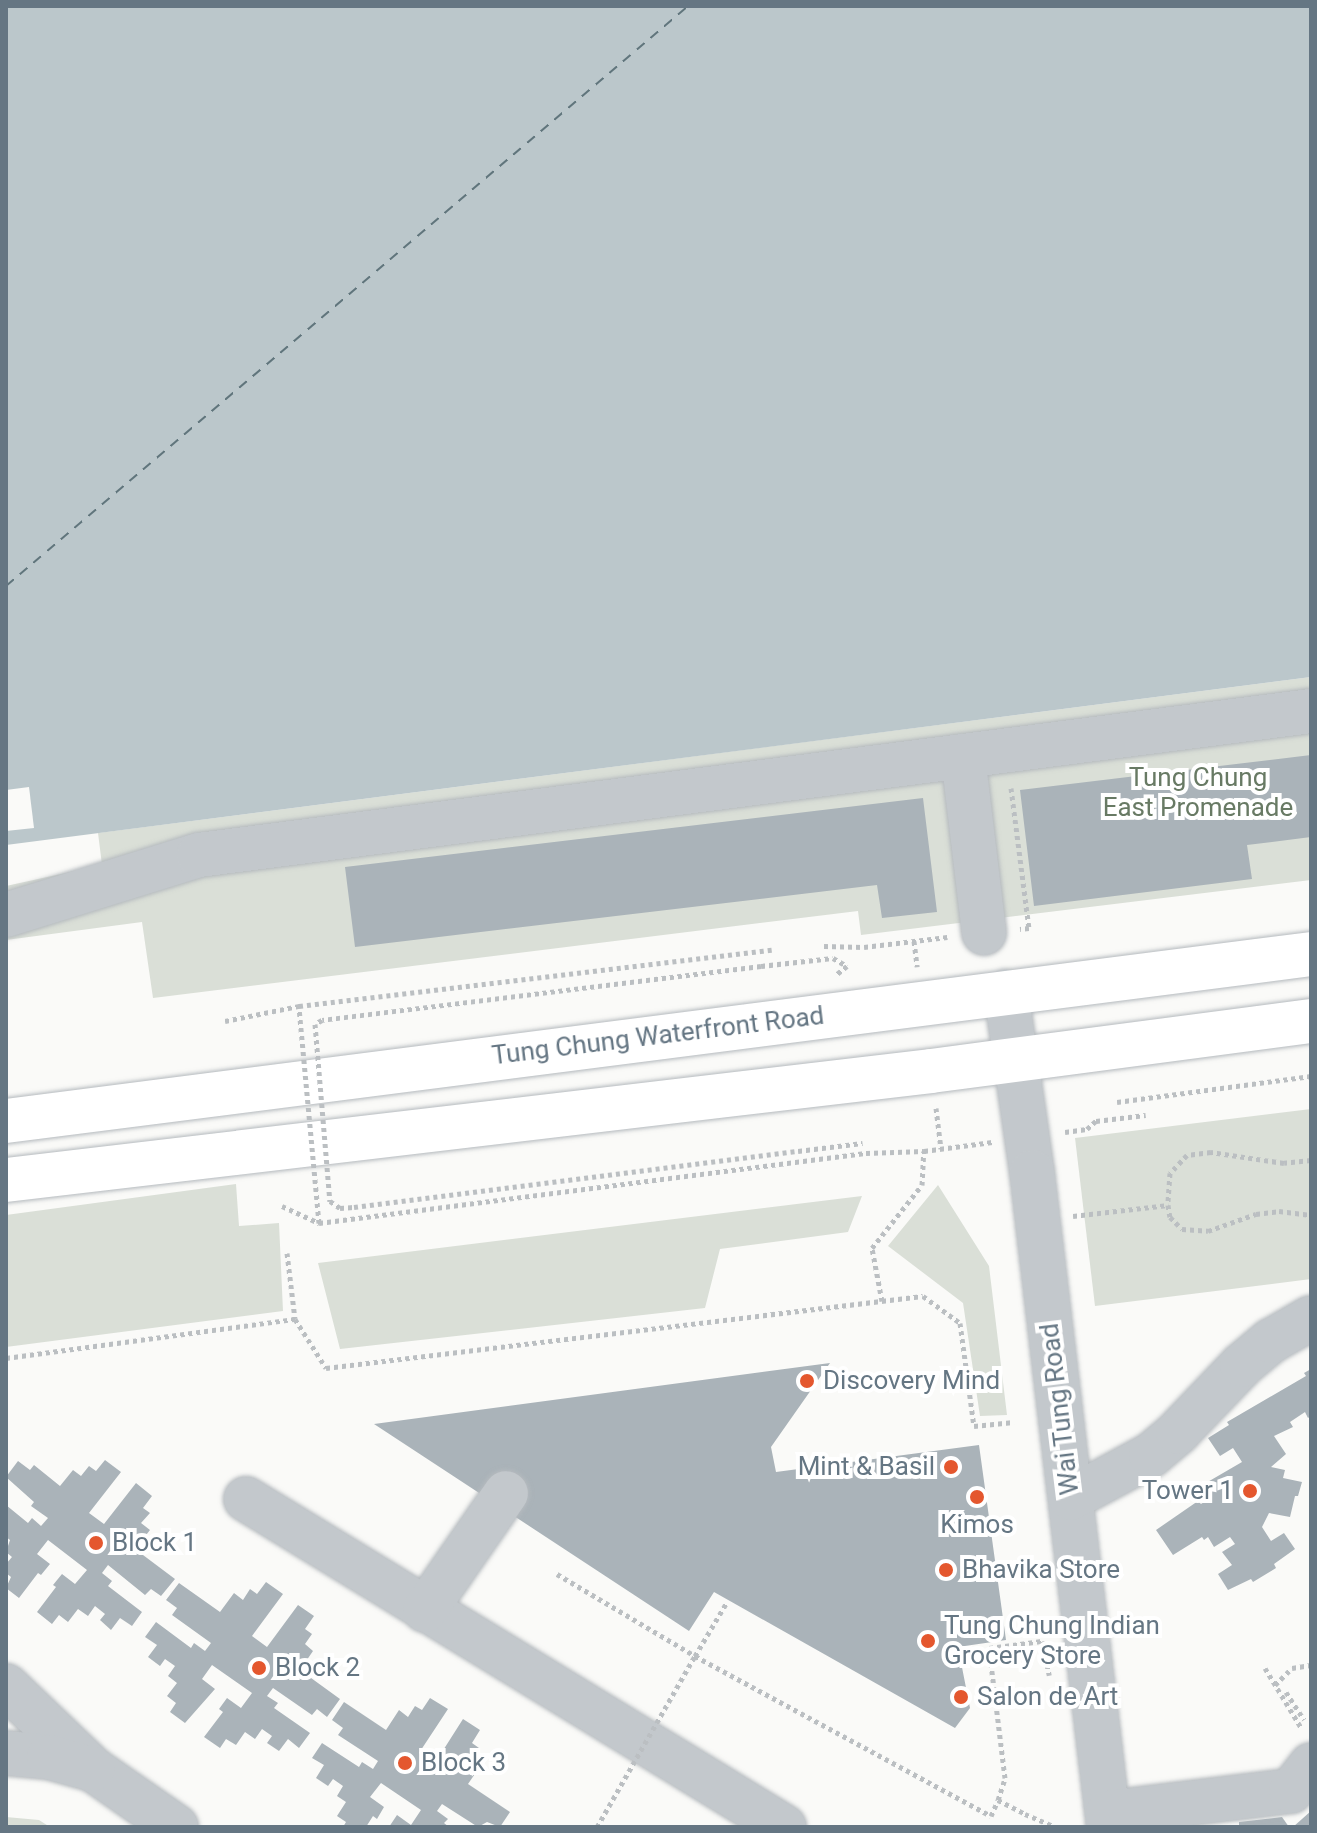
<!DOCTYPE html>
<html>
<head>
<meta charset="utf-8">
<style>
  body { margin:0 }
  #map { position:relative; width:1317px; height:1833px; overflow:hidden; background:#fafaf8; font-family:Roboto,sans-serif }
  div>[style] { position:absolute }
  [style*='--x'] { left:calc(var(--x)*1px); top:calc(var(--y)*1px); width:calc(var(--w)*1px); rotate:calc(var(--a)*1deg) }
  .green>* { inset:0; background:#dadfd7 }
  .water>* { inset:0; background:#bbc7cb }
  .pier>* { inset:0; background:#fafaf8 }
  .ferry>* { height:2px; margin-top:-1px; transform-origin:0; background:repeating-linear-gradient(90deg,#60757c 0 10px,transparent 0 18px) }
  .building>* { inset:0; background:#aab3b9 }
  .path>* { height:5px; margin-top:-2.5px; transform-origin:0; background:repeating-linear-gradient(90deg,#bbbfc2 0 4px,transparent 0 8px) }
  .roads { filter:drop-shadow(0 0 2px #b5babe) drop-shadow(0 0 2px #b5babe) }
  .minor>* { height:44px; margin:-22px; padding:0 22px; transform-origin:22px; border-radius:22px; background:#c3c8cc }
  .major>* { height:44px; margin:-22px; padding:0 22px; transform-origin:22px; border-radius:22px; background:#fff }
  .path-bridge>* { height:5px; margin-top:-2.5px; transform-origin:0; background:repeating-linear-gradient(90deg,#bbbfc2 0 4px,transparent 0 8px) }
  .dots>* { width:22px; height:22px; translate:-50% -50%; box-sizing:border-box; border:4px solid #fff; border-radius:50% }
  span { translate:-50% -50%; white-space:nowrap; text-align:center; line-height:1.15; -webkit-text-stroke:8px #fff; paint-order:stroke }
  .park-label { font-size:26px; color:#687a64 }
  .street-label { font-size:26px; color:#657683 }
  .poi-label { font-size:26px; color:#657683 }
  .left { translate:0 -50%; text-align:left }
  .right { translate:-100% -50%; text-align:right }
  .frame { position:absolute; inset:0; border:8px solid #657683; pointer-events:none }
</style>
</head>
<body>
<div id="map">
  <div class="green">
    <i style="clip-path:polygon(1311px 677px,1311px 880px,861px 935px,858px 911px,153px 998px,142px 922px,6px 940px,6px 886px,102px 865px,98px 833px)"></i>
    <i style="clip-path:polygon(1311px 1109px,1311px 1279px,1095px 1306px,1075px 1138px)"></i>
    <i style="clip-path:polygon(236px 1184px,239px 1226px,279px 1223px,283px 1311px,6px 1347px,6px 1215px)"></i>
    <i style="clip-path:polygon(938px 1185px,989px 1266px,1007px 1415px,980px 1416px,963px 1303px,888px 1246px)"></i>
    <i style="clip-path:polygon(862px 1196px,848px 1232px,720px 1249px,705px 1308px,340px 1349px,318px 1263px)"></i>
    <i style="clip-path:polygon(6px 1817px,39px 1820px,50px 1827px,6px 1827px)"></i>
  </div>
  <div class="water">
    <i style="clip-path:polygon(6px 6px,1311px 6px,1311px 677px,6px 845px)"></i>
  </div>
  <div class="pier">
    <i style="clip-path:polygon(29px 787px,34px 828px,6px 831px,6px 790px)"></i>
  </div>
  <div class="ferry">
    <i style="--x:6;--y:586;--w:895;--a:-40.38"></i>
  </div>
  <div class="building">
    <i style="clip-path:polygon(1311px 755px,1311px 837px,1247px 845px,1252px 879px,1034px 906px,1020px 790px)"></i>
    <i style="clip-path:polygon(923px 798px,937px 912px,882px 918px,877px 885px,355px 947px,345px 867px)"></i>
    <i style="clip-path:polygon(830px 1363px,771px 1447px,776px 1472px,979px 1445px,1006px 1640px,958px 1647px,970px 1708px,955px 1728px,714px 1592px,689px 1631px,374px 1424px)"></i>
    <i style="clip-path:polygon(1311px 1369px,1311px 1416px,1308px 1418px,1305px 1412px,1290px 1422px,1293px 1427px,1274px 1436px,1286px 1454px,1271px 1467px,1285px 1470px,1283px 1478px,1302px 1482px,1298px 1496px,1295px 1496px,1290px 1517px,1269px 1513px,1262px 1527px,1271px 1541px,1284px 1533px,1295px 1549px,1274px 1564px,1276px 1568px,1253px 1582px,1251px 1579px,1228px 1590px,1218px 1574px,1232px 1565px,1222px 1552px,1235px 1544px,1230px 1537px,1214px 1547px,1208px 1537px,1204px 1540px,1202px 1537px,1173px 1555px,1156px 1530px,1198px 1501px,1201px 1504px,1207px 1500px,1199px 1487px,1242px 1462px,1233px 1448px,1220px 1456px,1208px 1438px,1229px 1425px,1227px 1422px,1306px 1376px,1304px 1373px)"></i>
    <i style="clip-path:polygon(105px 1460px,121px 1472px,89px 1513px,104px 1524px,136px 1483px,152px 1496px,143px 1508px,150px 1513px,141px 1523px,150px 1530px,135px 1549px,175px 1579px,161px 1596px,151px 1589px,145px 1595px,108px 1565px,102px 1573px,112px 1581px,108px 1586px,142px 1612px,132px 1626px,120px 1618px,111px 1630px,100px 1620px,105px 1614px,95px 1606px,88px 1616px,78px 1609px,68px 1622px,59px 1615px,52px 1624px,37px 1612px,56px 1587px,53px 1585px,62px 1574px,75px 1584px,87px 1570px,48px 1540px,37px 1554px,50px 1564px,41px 1575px,38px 1573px,19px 1598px,6px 1588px,11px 1577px,6px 1573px,6px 1564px,12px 1557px,6px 1552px,10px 1540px,6px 1537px,6px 1505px,28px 1523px,32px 1518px,41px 1526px,48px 1518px,31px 1506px,34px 1502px,6px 1477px,18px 1461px,30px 1470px,34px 1465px,60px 1486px,73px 1470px,81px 1476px,89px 1466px,96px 1471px)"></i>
    <i style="clip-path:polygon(266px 1582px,283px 1594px,252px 1636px,267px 1647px,298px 1605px,314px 1616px,305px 1629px,312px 1634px,305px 1644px,313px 1651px,300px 1670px,340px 1699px,327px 1717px,317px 1709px,312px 1715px,273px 1688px,267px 1696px,278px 1703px,274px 1708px,310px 1733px,299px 1748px,288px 1739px,279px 1751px,267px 1743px,272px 1736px,262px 1729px,255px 1739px,245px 1732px,236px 1745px,226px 1739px,220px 1748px,204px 1737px,223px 1712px,219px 1709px,227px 1698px,241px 1708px,252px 1693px,212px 1665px,202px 1679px,215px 1689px,185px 1723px,170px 1712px,176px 1703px,167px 1696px,177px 1683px,168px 1676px,175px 1666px,165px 1659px,160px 1666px,148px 1657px,157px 1645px,145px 1637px,156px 1622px,191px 1648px,194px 1643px,205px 1651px,211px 1643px,172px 1615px,177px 1608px,166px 1600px,179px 1583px,220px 1612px,234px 1593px,243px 1600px,250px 1589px,257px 1594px)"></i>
    <i style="clip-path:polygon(430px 1698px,448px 1709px,419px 1753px,435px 1763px,463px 1719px,480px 1730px,472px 1743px,479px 1748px,472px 1759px,481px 1765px,468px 1784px,510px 1812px,500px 1827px,487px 1822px,478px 1827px,442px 1804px,437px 1811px,448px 1819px,444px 1823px,449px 1827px,389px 1827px,397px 1815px,411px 1825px,421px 1810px,381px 1783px,370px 1797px,384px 1807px,377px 1819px,373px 1816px,366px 1827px,343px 1827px,346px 1822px,337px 1816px,346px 1802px,337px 1796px,343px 1786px,333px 1779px,328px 1786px,316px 1778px,324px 1765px,312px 1758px,322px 1743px,359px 1767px,362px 1762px,373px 1769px,378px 1761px,338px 1735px,343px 1728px,332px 1720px,344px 1702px,386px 1730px,399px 1710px,408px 1717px,415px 1706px,422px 1710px)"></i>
    <i style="clip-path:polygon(1311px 1811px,1311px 1827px,1293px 1827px)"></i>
    <i style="clip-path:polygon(1282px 1817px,1289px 1827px,1239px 1827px,1239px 1822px)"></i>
  </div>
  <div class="path">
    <i style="--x:1011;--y:788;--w:141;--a:82.7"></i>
    <i style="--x:1029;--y:928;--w:9;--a:174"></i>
    <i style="--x:914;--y:941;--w:26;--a:83"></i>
    <i style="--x:824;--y:946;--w:40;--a:1.4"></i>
    <i style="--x:864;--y:947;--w:84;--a:-6.9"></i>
    <i style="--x:761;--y:966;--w:72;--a:-6.3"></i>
    <i style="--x:833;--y:958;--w:16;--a:30"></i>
    <i style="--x:847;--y:966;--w:14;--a:141"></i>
    <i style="--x:225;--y:1021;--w:76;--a:-11.5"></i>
    <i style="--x:1117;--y:1102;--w:196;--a:-7.6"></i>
    <i style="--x:936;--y:1108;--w:41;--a:83"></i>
    <i style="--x:1065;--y:1132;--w:22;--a:-8"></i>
    <i style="--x:1087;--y:1129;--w:12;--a:-42"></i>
    <i style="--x:1096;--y:1121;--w:50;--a:-6.8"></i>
    <i style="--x:798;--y:1151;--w:65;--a:-7"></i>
    <i style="--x:1311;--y:1160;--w:27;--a:174"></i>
    <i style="--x:1284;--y:1163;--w:74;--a:-171.4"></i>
    <i style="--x:1211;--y:1152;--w:24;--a:173"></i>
    <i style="--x:1187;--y:1155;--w:25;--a:133"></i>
    <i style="--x:1170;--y:1173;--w:32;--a:94"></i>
    <i style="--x:1168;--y:1205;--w:12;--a:81"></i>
    <i style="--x:1170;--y:1217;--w:17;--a:45"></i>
    <i style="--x:1182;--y:1229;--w:26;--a:4"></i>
    <i style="--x:1208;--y:1231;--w:51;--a:-19.5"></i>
    <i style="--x:1256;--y:1214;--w:23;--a:-7"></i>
    <i style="--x:1279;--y:1211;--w:32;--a:7"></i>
    <i style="--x:282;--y:1206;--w:41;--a:24.7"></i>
    <i style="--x:319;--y:1223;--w:551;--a:-7.29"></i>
    <i style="--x:866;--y:1153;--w:58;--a:-2"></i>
    <i style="--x:924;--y:1151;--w:69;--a:-7.5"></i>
    <i style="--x:1073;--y:1216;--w:96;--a:-6.6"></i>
    <i style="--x:287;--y:1253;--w:66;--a:83.1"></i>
    <i style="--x:295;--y:1319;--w:58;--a:57.7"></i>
    <i style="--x:326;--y:1368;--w:601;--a:-6.88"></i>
    <i style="--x:923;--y:1296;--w:46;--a:36.1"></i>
    <i style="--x:960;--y:1323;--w:104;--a:82.3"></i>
    <i style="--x:974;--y:1426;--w:40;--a:-5.7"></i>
    <i style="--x:882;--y:1301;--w:54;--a:-100.7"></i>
    <i style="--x:872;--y:1248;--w:80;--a:-51.6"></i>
    <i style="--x:922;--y:1185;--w:34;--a:-87"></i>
    <i style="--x:6;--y:1358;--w:292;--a:-7.7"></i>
    <i style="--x:557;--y:1574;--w:161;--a:30.7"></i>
    <i style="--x:695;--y:1656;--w:63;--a:-59.3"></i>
    <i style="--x:1265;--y:1668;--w:71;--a:58.8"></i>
    <i style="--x:1275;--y:1685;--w:24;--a:-45"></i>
    <i style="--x:1292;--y:1668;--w:19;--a:-9"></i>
    <i style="--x:1286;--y:1692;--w:33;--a:57"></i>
    <i style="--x:998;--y:1800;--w:23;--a:-72"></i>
    <i style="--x:1005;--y:1778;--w:131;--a:-97"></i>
    <i style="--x:989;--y:1648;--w:53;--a:-7.5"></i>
    <i style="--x:1042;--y:1641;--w:35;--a:78"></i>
    <i style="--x:1025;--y:1814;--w:34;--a:23"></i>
  </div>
  <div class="roads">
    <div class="minor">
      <i style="--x:963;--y:756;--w:178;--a:83.2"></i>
      <i style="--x:6;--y:915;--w:202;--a:-17.3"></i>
      <i style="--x:199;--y:855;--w:1121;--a:-7.38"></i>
      <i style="--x:1006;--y:992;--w:182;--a:81.8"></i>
      <i style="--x:1032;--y:1172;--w:660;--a:83.3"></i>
      <i style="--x:1071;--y:1498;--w:91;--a:-28.3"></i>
      <i style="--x:1151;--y:1455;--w:35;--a:-40"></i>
      <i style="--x:1178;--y:1432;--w:93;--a:-46.3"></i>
      <i style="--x:1242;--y:1365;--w:38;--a:-40"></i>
      <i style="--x:1271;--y:1341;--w:46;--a:-29.9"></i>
      <i style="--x:246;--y:1499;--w:630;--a:31.37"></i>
      <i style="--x:425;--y:1610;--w:142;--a:-55.3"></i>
      <i style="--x:6;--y:1686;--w:122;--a:43.7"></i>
      <i style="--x:94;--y:1770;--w:100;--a:34.8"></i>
      <i style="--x:6;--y:1753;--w:43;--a:5.3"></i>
      <i style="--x:49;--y:1757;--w:45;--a:15.6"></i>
      <i style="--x:1108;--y:1813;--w:184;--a:-6.9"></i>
      <i style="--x:1291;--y:1791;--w:33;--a:-52"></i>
    </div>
    <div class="major">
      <i style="--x:6;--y:1121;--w:1316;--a:-7.29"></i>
      <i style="--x:6;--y:1180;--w:931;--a:-6.72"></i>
      <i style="--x:931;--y:1071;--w:383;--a:-7.5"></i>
    </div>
  </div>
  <div class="path-bridge">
    <i style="--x:761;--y:966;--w:442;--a:173"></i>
    <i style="--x:322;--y:1020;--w:8;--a:150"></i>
    <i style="--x:315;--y:1024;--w:178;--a:85.2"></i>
    <i style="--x:330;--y:1201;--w:12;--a:35"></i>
    <i style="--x:340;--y:1208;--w:14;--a:-4"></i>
    <i style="--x:354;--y:1207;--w:448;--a:-7.2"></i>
    <i style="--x:319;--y:1223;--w:218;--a:-95.3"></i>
    <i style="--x:299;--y:1006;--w:480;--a:-6.8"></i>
    <i style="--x:597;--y:1827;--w:197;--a:-60.2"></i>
    <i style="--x:695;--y:1656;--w:336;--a:28.4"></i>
    <i style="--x:991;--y:1816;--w:17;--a:-66"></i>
    <i style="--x:998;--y:1800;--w:30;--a:27"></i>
  </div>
  <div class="dots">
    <i style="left:807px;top:1381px;background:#e4572e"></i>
    <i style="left:951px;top:1467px;background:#e4572e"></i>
    <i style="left:1250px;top:1491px;background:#e4572e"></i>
    <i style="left:977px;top:1497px;background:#e4572e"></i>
    <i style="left:96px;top:1543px;background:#e4572e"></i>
    <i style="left:946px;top:1570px;background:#e4572e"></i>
    <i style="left:928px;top:1641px;background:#e4572e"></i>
    <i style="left:259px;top:1668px;background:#e4572e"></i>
    <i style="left:961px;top:1697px;background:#e4572e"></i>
    <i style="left:405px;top:1763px;background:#e4572e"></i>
  </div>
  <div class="park-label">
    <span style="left:1198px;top:793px">Tung Chung<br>East Promenade</span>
  </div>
  <div class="street-label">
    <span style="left:658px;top:1036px;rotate:-7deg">Tung Chung Waterfront Road</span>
    <span style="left:1060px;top:1409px;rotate:-97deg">Wai Tung Road</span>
  </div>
  <div class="poi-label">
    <span class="left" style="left:823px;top:1381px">Discovery Mind</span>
    <span class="right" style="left:935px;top:1467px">Mint &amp; Basil</span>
    <span class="right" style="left:1234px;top:1491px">Tower 1</span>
    <span style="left:977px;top:1525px">Kimos</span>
    <span class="left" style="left:112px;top:1543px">Block 1</span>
    <span class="left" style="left:962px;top:1570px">Bhavika Store</span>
    <span class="left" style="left:944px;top:1641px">Tung Chung Indian<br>Grocery Store</span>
    <span class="left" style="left:275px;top:1668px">Block 2</span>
    <span class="left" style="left:977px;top:1697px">Salon de Art</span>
    <span class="left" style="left:421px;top:1763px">Block 3</span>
  </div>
  <div class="frame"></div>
</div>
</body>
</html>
